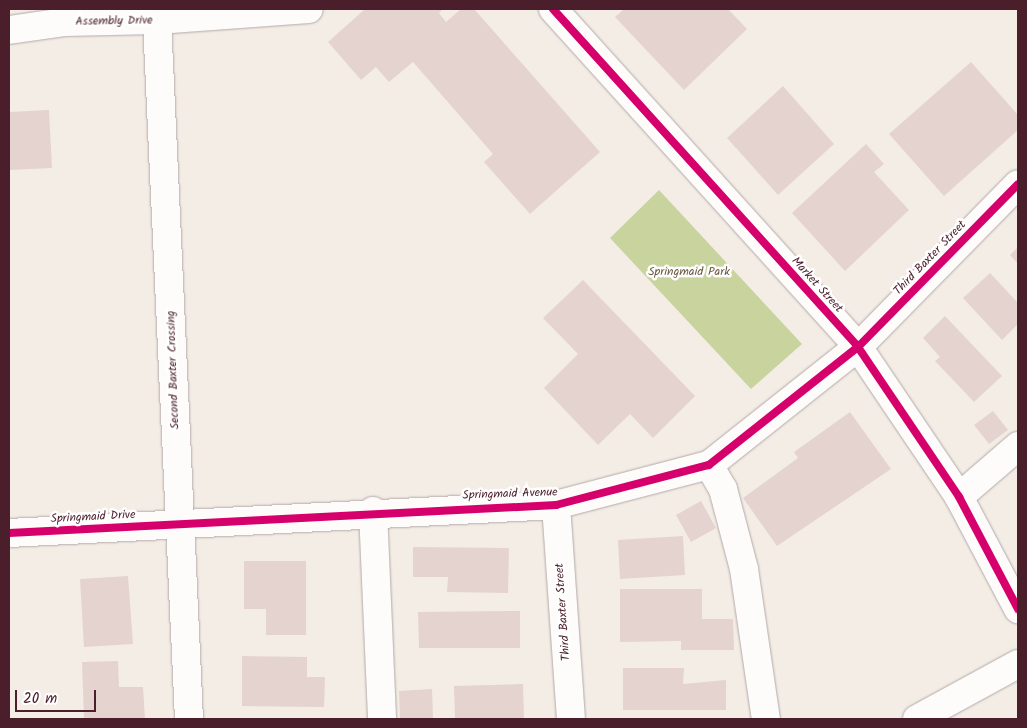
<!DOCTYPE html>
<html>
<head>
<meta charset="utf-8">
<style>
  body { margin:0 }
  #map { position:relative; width:1027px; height:728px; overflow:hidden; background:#f4ede6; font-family:Kalam,sans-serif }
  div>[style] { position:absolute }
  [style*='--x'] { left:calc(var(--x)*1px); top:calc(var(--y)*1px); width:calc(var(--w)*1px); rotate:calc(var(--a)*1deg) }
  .green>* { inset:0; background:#c8d39e }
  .building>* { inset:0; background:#e5d3cf }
  .roads { filter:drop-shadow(0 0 1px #b3a9a7) drop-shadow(0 0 1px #b3a9a7) }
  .minor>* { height:28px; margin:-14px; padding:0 14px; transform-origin:14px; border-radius:14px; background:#fdfcfb }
  .cycleway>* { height:8px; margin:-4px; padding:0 4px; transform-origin:4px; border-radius:4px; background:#d6006c }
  span { translate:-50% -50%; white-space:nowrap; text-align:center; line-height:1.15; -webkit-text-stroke:5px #fff; paint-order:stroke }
  .street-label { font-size:12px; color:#4a1f2b }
  .park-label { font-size:12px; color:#6a573f }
  .frame { position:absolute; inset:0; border:10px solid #4a1f2b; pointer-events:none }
  .scale { position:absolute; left:15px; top:690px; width:81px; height:22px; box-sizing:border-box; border:2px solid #4a1f2b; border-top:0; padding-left:6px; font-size:15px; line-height:18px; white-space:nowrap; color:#4a1f2b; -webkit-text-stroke:4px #fff; paint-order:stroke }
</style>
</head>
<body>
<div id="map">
  <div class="green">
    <i style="clip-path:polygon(659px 190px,802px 344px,751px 389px,610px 238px)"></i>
  </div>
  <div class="building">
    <i style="clip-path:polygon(365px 9px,443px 9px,439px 13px,446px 22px,461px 9px,474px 9px,600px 152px,530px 214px,484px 162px,493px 154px,413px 62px,389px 82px,376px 67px,361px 80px,328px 42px)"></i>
    <i style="clip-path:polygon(624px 9px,728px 9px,747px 29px,684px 90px,615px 17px)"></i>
    <i style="clip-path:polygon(971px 62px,1018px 115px,1018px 130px,944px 196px,889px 134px)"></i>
    <i style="clip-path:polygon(783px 86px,834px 144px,778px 195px,727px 138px)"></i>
    <i style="clip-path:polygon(49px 110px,52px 168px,9px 170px,9px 112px)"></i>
    <i style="clip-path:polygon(866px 144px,884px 164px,874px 172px,909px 210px,845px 271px,792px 213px)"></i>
    <i style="clip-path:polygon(1018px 247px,1018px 264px,1010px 255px)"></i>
    <i style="clip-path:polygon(990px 273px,1018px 303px,1018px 324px,1002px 340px,963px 298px)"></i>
    <i style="clip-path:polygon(583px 280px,695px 396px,653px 438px,630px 414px,598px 445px,544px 388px,578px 354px,543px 318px)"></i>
    <i style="clip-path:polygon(945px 316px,1002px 376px,974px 402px,935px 361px,940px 357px,923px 338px)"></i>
    <i style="clip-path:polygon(993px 411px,1008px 430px,989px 444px,974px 425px)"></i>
    <i style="clip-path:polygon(850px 412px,891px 469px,777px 546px,743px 498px,798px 458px,794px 452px)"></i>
    <i style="clip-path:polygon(701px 501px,716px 528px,691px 542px,676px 515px)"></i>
    <i style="clip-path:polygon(683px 536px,685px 575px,620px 579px,618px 540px)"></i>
    <i style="clip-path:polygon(413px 547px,509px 548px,508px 593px,447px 592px,448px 577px,413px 577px)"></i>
    <i style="clip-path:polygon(244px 561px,306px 561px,306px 635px,266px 635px,266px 609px,244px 609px)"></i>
    <i style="clip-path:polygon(128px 576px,133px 644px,84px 647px,80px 579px)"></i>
    <i style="clip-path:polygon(620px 589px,702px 589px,702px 619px,733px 619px,734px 650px,681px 650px,681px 641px,620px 642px)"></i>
    <i style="clip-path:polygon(520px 611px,520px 648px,419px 648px,418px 612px)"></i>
    <i style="clip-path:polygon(242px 656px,307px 657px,307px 677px,325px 677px,324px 707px,242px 706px)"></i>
    <i style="clip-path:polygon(118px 661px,119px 687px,143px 687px,145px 719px,84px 719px,82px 662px)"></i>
    <i style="clip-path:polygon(623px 668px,684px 668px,683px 684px,726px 680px,726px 710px,623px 710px)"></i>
    <i style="clip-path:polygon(523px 684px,524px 719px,455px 719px,454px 686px)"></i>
    <i style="clip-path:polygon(432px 689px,433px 719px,400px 719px,399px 691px)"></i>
  </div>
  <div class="roads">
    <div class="minor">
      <i style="--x:553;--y:9;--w:455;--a:47.9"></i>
      <i style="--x:858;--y:347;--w:181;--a:56"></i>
      <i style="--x:959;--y:497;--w:127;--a:62.2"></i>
      <i style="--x:157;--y:20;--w:700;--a:87.38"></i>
      <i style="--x:9;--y:30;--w:57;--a:-8.1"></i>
      <i style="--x:65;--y:22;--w:92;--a:-1.2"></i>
      <i style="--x:157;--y:20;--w:152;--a:-4.1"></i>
      <i style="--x:709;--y:465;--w:28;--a:60"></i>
      <i style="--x:723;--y:489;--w:83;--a:75.3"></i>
      <i style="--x:744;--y:569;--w:152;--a:81.7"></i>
      <i style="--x:959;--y:497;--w:78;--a:-40.8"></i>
      <i style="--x:556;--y:505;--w:215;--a:86"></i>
      <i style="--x:373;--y:511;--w:208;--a:87.5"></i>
      <i style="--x:9;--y:533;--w:548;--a:-2.93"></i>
      <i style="--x:556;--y:505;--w:158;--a:-14.7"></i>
      <i style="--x:709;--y:465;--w:190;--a:-38.4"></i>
      <i style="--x:858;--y:347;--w:228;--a:-45.5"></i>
      <i style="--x:917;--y:719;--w:115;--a:-28.6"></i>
    </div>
  </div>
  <div class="cycleway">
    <i style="--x:553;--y:9;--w:455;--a:47.9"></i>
    <i style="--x:858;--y:347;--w:181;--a:56"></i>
    <i style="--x:959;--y:497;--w:127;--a:62.2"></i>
    <i style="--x:9;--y:533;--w:548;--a:-2.93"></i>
    <i style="--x:556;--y:505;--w:158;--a:-14.7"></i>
    <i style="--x:709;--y:465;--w:190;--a:-38.4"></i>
    <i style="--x:858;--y:347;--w:228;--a:-45.5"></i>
  </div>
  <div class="street-label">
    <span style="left:114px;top:21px;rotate:-1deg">Assembly Drive</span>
    <span style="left:930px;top:258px;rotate:-46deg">Third Baxter Street</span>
    <span style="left:817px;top:285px;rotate:48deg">Market Street</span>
    <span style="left:173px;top:370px;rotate:-92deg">Second Baxter Crossing</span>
    <span style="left:510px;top:494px;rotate:-2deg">Springmaid Avenue</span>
    <span style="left:93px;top:517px;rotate:-3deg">Springmaid Drive</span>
    <span style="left:563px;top:612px;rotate:-94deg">Third Baxter Street</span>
  </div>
  <div class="park-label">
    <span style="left:689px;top:272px">Springmaid Park</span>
  </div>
  <div class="frame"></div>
  <div class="scale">20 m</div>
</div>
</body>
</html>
